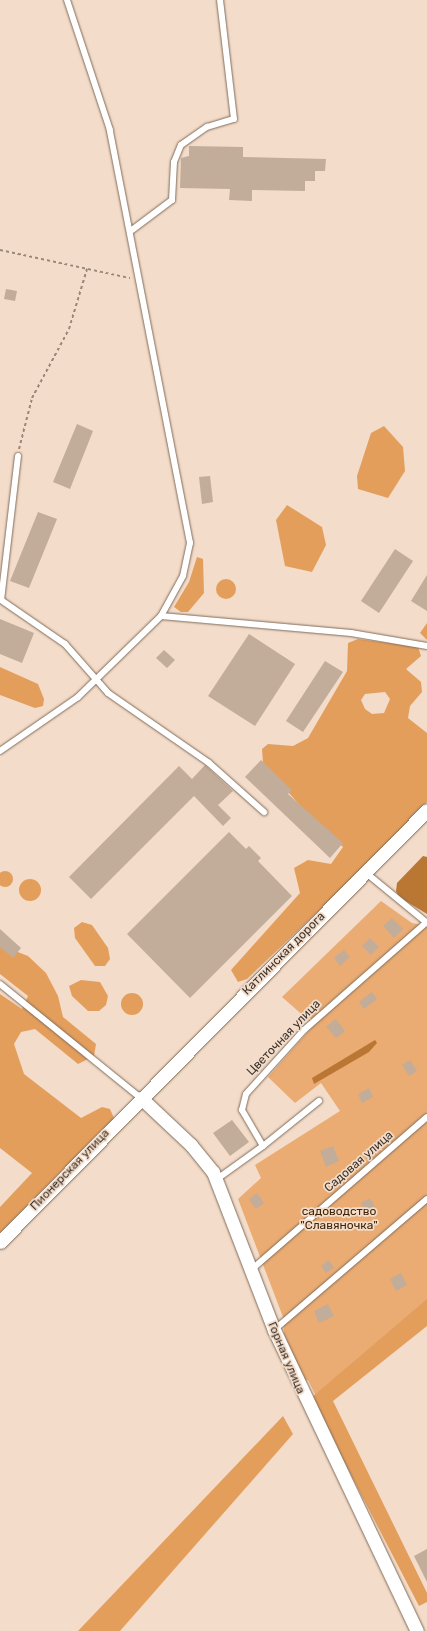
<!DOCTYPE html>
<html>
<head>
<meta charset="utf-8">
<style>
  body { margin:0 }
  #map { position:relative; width:427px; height:1631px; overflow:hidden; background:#f3dcc9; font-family:Rubik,sans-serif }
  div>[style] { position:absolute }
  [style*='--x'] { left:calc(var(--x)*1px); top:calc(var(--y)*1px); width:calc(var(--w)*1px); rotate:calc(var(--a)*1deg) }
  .green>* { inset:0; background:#eaac73 }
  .forest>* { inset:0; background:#e49e5c }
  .round { border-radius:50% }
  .water>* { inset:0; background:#ba7734 }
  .building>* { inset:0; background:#c2ac9a }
  .path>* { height:2px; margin-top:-1px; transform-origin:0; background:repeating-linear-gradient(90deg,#98887a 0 3px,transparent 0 6px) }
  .roads { filter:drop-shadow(0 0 1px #806c5b) drop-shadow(0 0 1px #806c5b) }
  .service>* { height:6px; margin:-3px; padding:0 3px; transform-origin:3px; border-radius:3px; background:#fff }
  .minor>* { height:13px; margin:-6.5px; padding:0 6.5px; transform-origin:6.5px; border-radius:6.5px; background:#fff }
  span { translate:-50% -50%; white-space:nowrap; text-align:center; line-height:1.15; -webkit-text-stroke:3.5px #f3dcc9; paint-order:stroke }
  .street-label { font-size:12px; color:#3b322a }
  .park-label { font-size:12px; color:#402407 }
</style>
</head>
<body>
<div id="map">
  <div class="green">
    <i style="clip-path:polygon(381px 901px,412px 923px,427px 926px,427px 1305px,316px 1396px,308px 1380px,301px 1382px,284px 1334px,283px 1317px,238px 1199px,261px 1178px,255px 1165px,340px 1111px,321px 1083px,295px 1103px,268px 1077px,314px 1025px,282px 997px)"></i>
  </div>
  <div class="forest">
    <i style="clip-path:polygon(384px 426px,403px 447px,405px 471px,388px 498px,358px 489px,357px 476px,371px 433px)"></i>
    <i style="clip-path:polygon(287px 505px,322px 527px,326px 545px,312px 572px,285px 566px,276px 520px)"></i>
    <i style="clip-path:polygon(197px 557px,203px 559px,204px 593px,188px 612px,181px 612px,174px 607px,189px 582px)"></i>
    <i class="round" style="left:216px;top:579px;width:20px;height:20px"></i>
    <i style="clip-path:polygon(427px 623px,427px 640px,420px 633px)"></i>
    <i style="clip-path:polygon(evenodd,358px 639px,418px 647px,421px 656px,406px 669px,421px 682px,422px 692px,410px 706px,408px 718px,427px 733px,427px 802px,362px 870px,247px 979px,238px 982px,231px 970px,300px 893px,294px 868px,308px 860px,331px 864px,343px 847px,309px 816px,263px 763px,262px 749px,268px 744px,293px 746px,308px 738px,347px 671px,348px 643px,358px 639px,385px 692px,390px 699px,384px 713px,372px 714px,365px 709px,361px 700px,365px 694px,385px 692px)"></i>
    <i style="clip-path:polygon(0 667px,38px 684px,44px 699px,43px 706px,35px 708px,0 695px)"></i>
    <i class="round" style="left:-3px;top:871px;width:16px;height:16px"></i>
    <i class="round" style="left:19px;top:879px;width:22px;height:22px"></i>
    <i style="clip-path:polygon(82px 922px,92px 925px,108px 948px,110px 959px,105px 966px,95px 966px,75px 938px,74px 928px)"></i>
    <i style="clip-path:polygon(0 945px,28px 956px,46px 973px,58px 996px,63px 1017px,96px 1044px,94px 1056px,78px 1064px,35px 1029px,21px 1032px,14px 1044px,24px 1074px,81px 1118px,102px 1107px,110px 1109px,114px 1118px,0 1233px,0 1207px,32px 1173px,0 1148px,0 994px,22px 1009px,28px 996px,0 974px)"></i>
    <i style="clip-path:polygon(81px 980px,100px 982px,108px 996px,106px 1005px,99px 1011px,88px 1011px,72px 996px,69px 986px)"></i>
    <i class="round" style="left:121px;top:993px;width:22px;height:22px"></i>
    <i style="clip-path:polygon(427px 1299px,427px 1326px,333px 1401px,427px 1593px,427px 1602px,419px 1606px,311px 1398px)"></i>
    <i style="clip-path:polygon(283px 1416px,293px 1434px,120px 1631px,78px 1631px)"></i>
  </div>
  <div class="water">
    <i style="clip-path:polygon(423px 856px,427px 857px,427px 914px,399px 897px,396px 891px,397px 883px)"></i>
    <i style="clip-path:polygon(375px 1040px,377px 1043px,369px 1052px,314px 1084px,312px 1078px)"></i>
  </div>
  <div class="building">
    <i style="clip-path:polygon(189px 146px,243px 147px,243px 157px,326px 159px,325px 171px,315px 171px,315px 181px,305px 181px,305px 191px,252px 190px,252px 201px,229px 200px,230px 189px,180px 188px,181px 158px,189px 156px)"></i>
    <i style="clip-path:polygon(6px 289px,17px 291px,15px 301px,4px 299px)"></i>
    <i style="clip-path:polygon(77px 424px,93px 431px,70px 489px,53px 482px)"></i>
    <i style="clip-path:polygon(210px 476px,213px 502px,202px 504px,199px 477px)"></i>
    <i style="clip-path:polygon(38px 512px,57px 519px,29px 588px,10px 581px)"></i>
    <i style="clip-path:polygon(395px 549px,413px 561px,379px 613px,361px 601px)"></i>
    <i style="clip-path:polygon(427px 575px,427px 611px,411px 601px)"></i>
    <i style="clip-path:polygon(0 619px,34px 633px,22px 663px,0 654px)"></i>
    <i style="clip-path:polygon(249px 634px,295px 664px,255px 726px,208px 696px)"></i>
    <i style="clip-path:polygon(164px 650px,175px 660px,167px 668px,156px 658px)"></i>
    <i style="clip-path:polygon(325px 661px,343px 672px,303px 732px,286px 721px)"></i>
    <i style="clip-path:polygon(261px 760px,292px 790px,288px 794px,343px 843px,330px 858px,245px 777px)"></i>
    <i style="clip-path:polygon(205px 765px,233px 791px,218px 805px,231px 818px,223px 826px,194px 796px,91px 899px,69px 877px,179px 766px,192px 779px)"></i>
    <i style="clip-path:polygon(229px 832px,246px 849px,249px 846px,261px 858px,258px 861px,292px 896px,190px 998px,127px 934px)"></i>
    <i style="clip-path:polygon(392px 918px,403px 929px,394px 938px,383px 926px)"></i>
    <i style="clip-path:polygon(0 929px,21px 948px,13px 958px,0 947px)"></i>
    <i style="clip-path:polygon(370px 938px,379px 947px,371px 955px,362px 946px)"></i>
    <i style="clip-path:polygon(344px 950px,350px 957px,340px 966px,334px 958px)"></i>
    <i style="clip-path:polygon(372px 992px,377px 999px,364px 1009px,359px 1002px)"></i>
    <i style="clip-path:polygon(336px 1019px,345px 1031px,336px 1038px,326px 1027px)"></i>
    <i style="clip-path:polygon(410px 1060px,417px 1071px,409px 1076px,402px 1065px)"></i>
    <i style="clip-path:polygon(369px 1088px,373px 1097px,362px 1103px,358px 1094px)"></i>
    <i style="clip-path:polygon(232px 1120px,249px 1142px,230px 1156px,213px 1133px)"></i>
    <i style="clip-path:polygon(333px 1146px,339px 1161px,326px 1167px,320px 1151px)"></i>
    <i style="clip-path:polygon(257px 1193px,264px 1203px,256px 1209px,249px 1199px)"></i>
    <i style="clip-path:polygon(370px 1198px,377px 1211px,368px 1216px,361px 1203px)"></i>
    <i style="clip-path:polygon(329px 1260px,334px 1268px,326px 1273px,321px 1266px)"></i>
    <i style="clip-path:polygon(401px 1273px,407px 1285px,396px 1291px,390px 1279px)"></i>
    <i style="clip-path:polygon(328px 1304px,334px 1316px,319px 1323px,314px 1311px)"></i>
    <i style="clip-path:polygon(427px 1549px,427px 1582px,414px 1556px)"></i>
  </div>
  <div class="path">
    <i style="--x:0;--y:250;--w:133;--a:12.2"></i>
    <i style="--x:19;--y:449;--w:53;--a:-75.7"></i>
    <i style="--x:32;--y:398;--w:78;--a:-61.8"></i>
    <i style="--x:69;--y:329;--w:63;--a:-73.3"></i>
  </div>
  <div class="roads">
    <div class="service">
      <i style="--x:132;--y:230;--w:50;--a:-36.9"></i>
      <i style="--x:172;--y:200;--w:38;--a:-87"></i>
      <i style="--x:174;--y:162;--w:18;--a:-68"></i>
      <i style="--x:181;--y:145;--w:32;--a:-35"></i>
      <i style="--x:207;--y:127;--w:28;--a:-17"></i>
      <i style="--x:234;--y:119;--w:120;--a:-96.7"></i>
      <i style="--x:18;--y:456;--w:145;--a:96.7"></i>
      <i style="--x:1;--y:600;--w:78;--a:34.5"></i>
      <i style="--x:65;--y:644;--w:65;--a:48.7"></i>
      <i style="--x:108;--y:693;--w:123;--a:34.7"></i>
      <i style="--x:209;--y:763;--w:74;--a:41.7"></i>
      <i style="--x:161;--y:616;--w:191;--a:5.1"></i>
      <i style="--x:351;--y:633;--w:77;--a:9.7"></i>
      <i style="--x:0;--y:751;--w:95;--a:-34.7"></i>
      <i style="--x:78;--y:697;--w:116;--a:-44.3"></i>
      <i style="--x:161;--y:616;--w:46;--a:-61.2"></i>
      <i style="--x:183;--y:576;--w:34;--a:-78"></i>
      <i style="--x:190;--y:543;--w:421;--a:-101"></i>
      <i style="--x:110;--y:130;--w:137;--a:-108.3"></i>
      <i style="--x:365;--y:872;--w:80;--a:39.4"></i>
      <i style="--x:0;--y:984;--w:181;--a:39"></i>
      <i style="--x:263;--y:1146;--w:72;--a:-38.8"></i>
      <i style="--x:217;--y:1179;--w:57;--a:-35.7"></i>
      <i style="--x:263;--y:1146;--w:42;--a:-120.3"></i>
      <i style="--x:242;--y:1110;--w:16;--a:-76"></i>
      <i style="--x:246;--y:1094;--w:86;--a:-47.8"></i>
      <i style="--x:304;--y:1030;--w:162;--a:-41.3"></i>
      <i style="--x:251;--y:1270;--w:233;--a:-41"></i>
      <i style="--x:274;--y:1330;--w:201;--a:-40.6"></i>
    </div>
    <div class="minor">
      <i style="--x:141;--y:1098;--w:69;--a:43.2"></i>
      <i style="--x:191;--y:1145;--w:35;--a:51"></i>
      <i style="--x:213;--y:1172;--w:169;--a:68.9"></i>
      <i style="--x:274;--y:1330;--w:333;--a:64.6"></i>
      <i style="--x:0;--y:1242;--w:607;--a:-45.33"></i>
    </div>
  </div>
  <div class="street-label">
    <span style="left:284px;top:954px;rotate:-45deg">Катлинская дорога</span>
    <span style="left:284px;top:1038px;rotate:-46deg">Цветочная улица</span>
    <span style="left:359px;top:1162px;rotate:-41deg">Садовая улица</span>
    <span style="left:70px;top:1170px;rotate:-46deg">Пионерская улица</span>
    <span style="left:286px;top:1358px;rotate:67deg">Горная улица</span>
  </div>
  <div class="park-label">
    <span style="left:339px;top:1219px">садоводство<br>"Славяночка"</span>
  </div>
</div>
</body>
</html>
